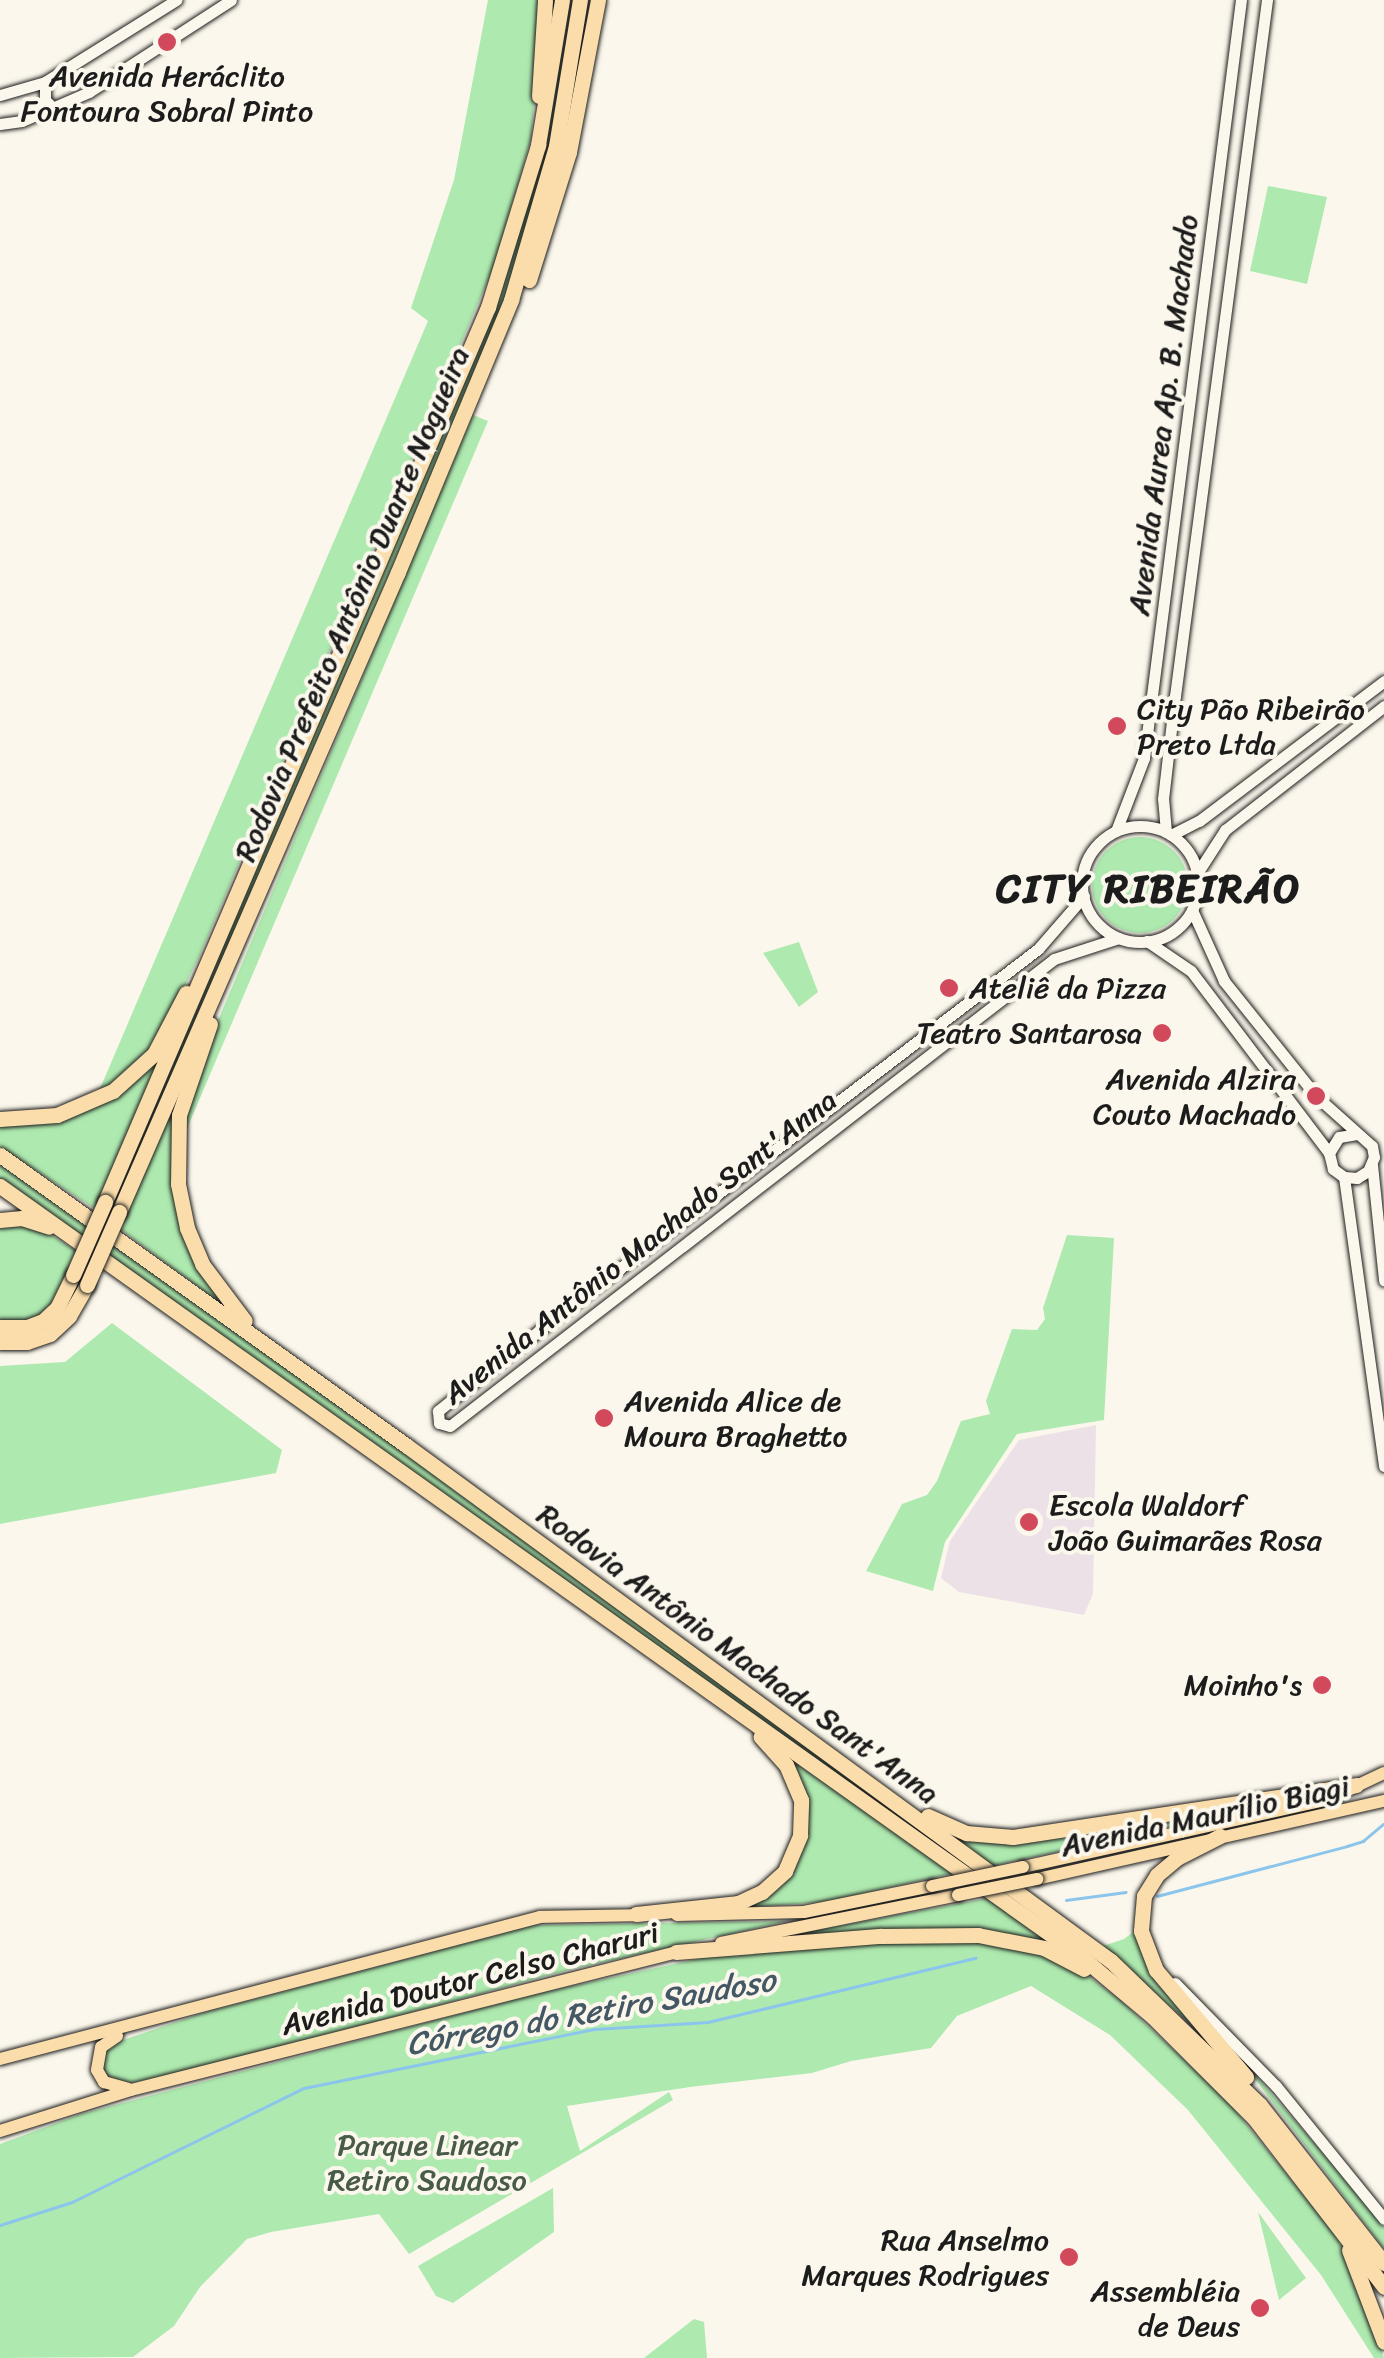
<!DOCTYPE html>
<html>
<head>
<meta charset="utf-8">
<style>
  body { margin:0 }
  #map { position:relative; width:1384px; height:2358px; overflow:hidden; background:#fbf7ec; font-family:Sriracha,sans-serif }
  div>[style] { position:absolute }
  [style*='--x'] { left:calc(var(--x)*1px); top:calc(var(--y)*1px); width:calc(var(--w)*1px); rotate:calc(var(--a)*1deg) }
  .built>* { inset:0; background:#ece1e7 }
  .green>* { inset:0; background:#aeeaaf }
  .round { border-radius:50% }
  .stream>* { height:2.5px; margin:-1.25px; padding:0 1.25px; transform-origin:1.25px; border-radius:1.25px; background:#8cc5eb }
  .roads { filter:drop-shadow(0 0 2px #1c1c1c) drop-shadow(0 0 2px #1c1c1c) }
  .secondary>* { height:11px; margin:-5.5px; padding:0 5.5px; transform-origin:5.5px; border-radius:5.5px; background:#fbf7ec }
  .secondary>.ring { margin:-5.5px; padding:0; box-sizing:content-box; background:none; border:11px solid #fbf7ec; border-radius:50% }
  .primary>* { height:12px; margin:-6px; padding:0 6px; transform-origin:6px; border-radius:6px; background:#faddab }
  .highway>* { height:15px; margin:-7.5px; padding:0 7.5px; transform-origin:7.5px; border-radius:7.5px; background:#faddab }
  .bridges { filter:drop-shadow(0 0 2px #1c1c1c) drop-shadow(0 0 2px #1c1c1c) }
  .primary-bridge>* { height:12px; margin:-6px; padding:0 6px; transform-origin:6px; border-radius:6px; background:#faddab }
  .highway-bridge>* { height:15px; margin:-7.5px; padding:0 7.5px; transform-origin:7.5px; border-radius:7.5px; background:#faddab }
  .dots>* { width:28px; height:28px; translate:-50% -50%; box-sizing:border-box; border:5px solid #fbf7ec; border-radius:50% }
  span { translate:-50% -50%; white-space:nowrap; text-align:center; line-height:1.15; -webkit-text-stroke:8px #fbf7ec; paint-order:stroke }
  .poi-label { font-size:30px; color:#1c1c1c }
  .left { translate:0 -50%; text-align:left }
  .right { translate:-100% -50%; text-align:right }
  .street-label { font-size:30px; color:#1c1c1c }
  .park-label { font-size:30px; color:#485a48 }
  .water-label { font-size:32px; color:#435764; font-style:italic }
  .district-label { font-size:40px; color:#1c1c1c; font-weight:700; letter-spacing:2.5px }
</style>
</head>
<body>
<div id="map">
  <div class="built">
    <i style="clip-path:polygon(1096px 1425px,1093px 1594px,1084px 1615px,959px 1592px,941px 1578px,950px 1541px,1019px 1440px)"></i>
  </div>
  <div class="green">
    <i style="clip-path:polygon(488px 0,542px 0,531px 139px,494px 266px,199px 957px,163px 1031px,136px 1069px,99px 1091px,428px 321px,411px 308px,454px 180px)"></i>
    <i style="clip-path:polygon(567px 0,574px 0,559px 100px,530px 225px,490px 340px,115px 1209px,109px 1206px,496px 302px,533px 185px)"></i>
    <i style="clip-path:polygon(1268px 186px,1327px 197px,1307px 284px,1250px 271px)"></i>
    <i style="clip-path:polygon(473px 415px,488px 421px,183px 1138px,182px 1124px,203px 1056px)"></i>
    <i class="round" style="left:1092px;top:837px;width:96px;height:96px"></i>
    <i style="clip-path:polygon(799px 942px,818px 992px,799px 1007px,763px 953px)"></i>
    <i style="clip-path:polygon(174px 1025px,95px 1209px,0 1147px,0 1123px,92px 1107px)"></i>
    <i style="clip-path:polygon(190px 1062px,172px 1178px,229px 1310px,119px 1228px)"></i>
    <i style="clip-path:polygon(0 1163px,89px 1225px,82px 1239px,0 1181px)"></i>
    <i style="clip-path:polygon(0 1223px,38px 1226px,77px 1252px,57px 1298px,38px 1317px,26px 1322px,0 1322px)"></i>
    <i style="clip-path:polygon(1067px 1235px,1114px 1238px,1104px 1420px,1017px 1434px,945px 1542px,933px 1591px,866px 1571px,902px 1504px,927px 1495px,937px 1481px,961px 1421px,990px 1414px,986px 1401px,1012px 1329px,1037px 1330px,1045px 1319px,1043px 1308px)"></i>
    <i style="clip-path:polygon(113px 1242px,979px 1869px,970px 1870px,107px 1257px)"></i>
    <i style="clip-path:polygon(112px 1323px,282px 1450px,276px 1473px,0 1524px,0 1366px,65px 1362px)"></i>
    <i style="clip-path:polygon(781px 1753px,955px 1873px,823px 1902px,735px 1908px,767px 1892px,804px 1826px)"></i>
    <i style="clip-path:polygon(1272px 1804px,992px 1866px,955px 1835px,969px 1838px)"></i>
    <i style="clip-path:polygon(989px 1898px,1064px 1952px,1016px 1937px,769px 1939px)"></i>
    <i style="clip-path:polygon(788px 1921px,569px 1970px,211px 2066px,126px 2084px,107px 2078px,103px 2071px,107px 2048px,117px 2042px,203px 2013px,534px 1925px)"></i>
    <i style="clip-path:polygon(1136px 1930px,1146px 1961px,1210px 2042px,1103px 1946px,1124px 1939px)"></i>
    <i style="clip-path:polygon(881px 1940px,1010px 1942px,1076px 1967px,1119px 1999px,1226px 2099px,1335px 2234px,1363px 2289px,1384px 2358px,1374px 2358px,1321px 2275px,1188px 2110px,1110px 2035px,1031px 1986px,957px 2016px,931px 2048px,851px 2061px,812px 2073px,690px 2087px,567px 2106px,580px 2151px,669px 2092px,673px 2100px,409px 2254px,379px 2214px,271px 2232px,247px 2239px,200px 2287px,174px 2326px,133px 2357px,0 2358px,0 2144px,81px 2114px,531px 1995px,716px 1955px)"></i>
    <i style="clip-path:polygon(1226px 2041px,1370px 2208px,1384px 2227px,1384px 2249px)"></i>
    <i style="clip-path:polygon(553px 2188px,554px 2232px,453px 2303px,436px 2296px,418px 2266px)"></i>
    <i style="clip-path:polygon(1258px 2212px,1306px 2278px,1279px 2300px)"></i>
    <i style="clip-path:polygon(694px 2319px,704px 2322px,707px 2358px,644px 2358px)"></i>
  </div>
  <div class="stream">
    <i style="--x:1157;--y:1896;--w:196;--a:-14.7"></i>
    <i style="--x:1347;--y:1846;--w:17;--a:-17"></i>
    <i style="--x:1363;--y:1841;--w:26;--a:-40"></i>
    <i style="--x:1066;--y:1900;--w:60;--a:-7.7"></i>
    <i style="--x:0;--y:2225;--w:76;--a:-17.7"></i>
    <i style="--x:72;--y:2202;--w:258;--a:-26.2"></i>
    <i style="--x:304;--y:2088;--w:297;--a:-11.5"></i>
    <i style="--x:595;--y:2029;--w:113;--a:-3.5"></i>
    <i style="--x:708;--y:2022;--w:275;--a:-13.5"></i>
  </div>
  <div class="roads">
    <div class="secondary">
      <i style="--x:45;--y:82;--w:18;--a:90"></i>
      <i style="--x:45;--y:100;--w:13;--a:45"></i>
      <i style="--x:0;--y:95;--w:47;--a:-16.1"></i>
      <i style="--x:45;--y:82;--w:155;--a:-32"></i>
      <i style="--x:0;--y:124;--w:22;--a:-8"></i>
      <i style="--x:22;--y:121;--w:73;--a:-23.4"></i>
      <i style="--x:89;--y:92;--w:169;--a:-32.9"></i>
      <i class="ring" style="left:1082px;top:826px;width:105px;height:105px"></i>
      <i style="--x:1116;--y:831;--w:78;--a:-69"></i>
      <i style="--x:1144;--y:758;--w:764;--a:-82.71"></i>
      <i style="--x:1166;--y:832;--w:33;--a:-95"></i>
      <i style="--x:1163;--y:799;--w:104;--a:-83.4"></i>
      <i style="--x:1175;--y:696;--w:702;--a:-82.47"></i>
      <i style="--x:1171;--y:835;--w:31;--a:-27"></i>
      <i style="--x:1199;--y:821;--w:232;--a:-37.1"></i>
      <i style="--x:1196;--y:875;--w:54;--a:-57.2"></i>
      <i style="--x:1225;--y:830;--w:202;--a:-37.9"></i>
      <i style="--x:1084;--y:896;--w:70;--a:131"></i>
      <i style="--x:1038;--y:949;--w:626;--a:142.6"></i>
      <i style="--x:541;--y:1329;--w:132;--a:141.5"></i>
      <i style="--x:438;--y:1411;--w:12;--a:85"></i>
      <i style="--x:439;--y:1423;--w:11;--a:15"></i>
      <i style="--x:450;--y:1426;--w:763;--a:-37.71"></i>
      <i style="--x:1054;--y:959;--w:68;--a:-17.9"></i>
      <i style="--x:1192;--y:910;--w:78;--a:65.7"></i>
      <i style="--x:1224;--y:981;--w:147;--a:51.3"></i>
      <i style="--x:1316;--y:1096;--w:75;--a:41.8"></i>
      <i style="--x:1372;--y:1146;--w:11;--a:80"></i>
      <i style="--x:1374;--y:1157;--w:15;--a:113"></i>
      <i style="--x:1368;--y:1171;--w:13;--a:148"></i>
      <i style="--x:1357;--y:1178;--w:13;--a:-176"></i>
      <i style="--x:1344;--y:1177;--w:14;--a:-144"></i>
      <i style="--x:1333;--y:1169;--w:16;--a:-104"></i>
      <i style="--x:1329;--y:1153;--w:19;--a:-58"></i>
      <i style="--x:1339;--y:1137;--w:18;--a:-9"></i>
      <i style="--x:1147;--y:941;--w:53;--a:34.3"></i>
      <i style="--x:1191;--y:971;--w:228;--a:52.8"></i>
      <i style="--x:1372;--y:1165;--w:116;--a:84"></i>
      <i style="--x:1344;--y:1177;--w:292;--a:82.1"></i>
      <i style="--x:1175;--y:1983;--w:144;--a:45.6"></i>
      <i style="--x:1276;--y:2086;--w:171;--a:50.9"></i>
    </div>
    <div class="primary">
      <i style="--x:1023;--y:1867;--w:313;--a:-12.5"></i>
      <i style="--x:1329;--y:1799;--w:61;--a:-25.3"></i>
      <i style="--x:1037;--y:1879;--w:356;--a:-12.7"></i>
      <i style="--x:677;--y:1915;--w:127;--a:-1.4"></i>
      <i style="--x:804;--y:1912;--w:131;--a:-11.5"></i>
      <i style="--x:721;--y:1943;--w:242;--a:-11.4"></i>
      <i style="--x:117;--y:2036;--w:19;--a:145"></i>
      <i style="--x:101;--y:2047;--w:23;--a:100"></i>
      <i style="--x:97;--y:2070;--w:14;--a:60"></i>
      <i style="--x:104;--y:2082;--w:25;--a:16"></i>
      <i style="--x:0;--y:2059;--w:558;--a:-14.73"></i>
      <i style="--x:540;--y:1917;--w:102;--a:-1.1"></i>
      <i style="--x:0;--y:2131;--w:137;--a:-17.4"></i>
      <i style="--x:131;--y:2090;--w:567;--a:-14.18"></i>
    </div>
    <div class="highway">
      <i style="--x:539;--y:96;--w:96;--a:-86.4"></i>
      <i style="--x:529;--y:280;--w:134;--a:-72.6"></i>
      <i style="--x:569;--y:152;--w:155;--a:-79.2"></i>
      <i style="--x:210;--y:1024;--w:96;--a:108.8"></i>
      <i style="--x:179;--y:1115;--w:69;--a:90.8"></i>
      <i style="--x:178;--y:1184;--w:45;--a:78.4"></i>
      <i style="--x:187;--y:1228;--w:39;--a:67"></i>
      <i style="--x:202;--y:1264;--w:71;--a:53"></i>
      <i style="--x:0;--y:1119;--w:57;--a:-4"></i>
      <i style="--x:57;--y:1115;--w:61;--a:-23.2"></i>
      <i style="--x:113;--y:1091;--w:55;--a:-42.1"></i>
      <i style="--x:154;--y:1054;--w:69;--a:-62.3"></i>
      <i style="--x:0;--y:1155;--w:500;--a:35.56"></i>
      <i style="--x:407;--y:1446;--w:872;--a:36.19"></i>
      <i style="--x:1111;--y:1961;--w:207;--a:44"></i>
      <i style="--x:1260;--y:2105;--w:201;--a:51.9"></i>
      <i style="--x:0;--y:1186;--w:1324;--a:35.47"></i>
      <i style="--x:1078;--y:1954;--w:98;--a:40"></i>
      <i style="--x:1153;--y:2017;--w:143;--a:45"></i>
      <i style="--x:1254;--y:2118;--w:213;--a:52.4"></i>
      <i style="--x:105;--y:1202;--w:974;--a:-66.83"></i>
      <i style="--x:488;--y:307;--w:170;--a:-72.8"></i>
      <i style="--x:538;--y:145;--w:147;--a:-80.6"></i>
      <i style="--x:119;--y:1212;--w:698;--a:-66.45"></i>
      <i style="--x:398;--y:572;--w:295;--a:-67.4"></i>
      <i style="--x:511;--y:300;--w:160;--a:-73.7"></i>
      <i style="--x:556;--y:146;--w:148;--a:-80.7"></i>
      <i style="--x:0;--y:1220;--w:22;--a:-5"></i>
      <i style="--x:22;--y:1218;--w:28;--a:18"></i>
      <i style="--x:0;--y:1327;--w:27;--a:0"></i>
      <i style="--x:27;--y:1327;--w:17;--a:-21"></i>
      <i style="--x:43;--y:1321;--w:19;--a:-43"></i>
      <i style="--x:57;--y:1308;--w:37;--a:-64"></i>
      <i style="--x:0;--y:1342;--w:27;--a:0"></i>
      <i style="--x:27;--y:1342;--w:24;--a:-19"></i>
      <i style="--x:50;--y:1334;--w:26;--a:-43"></i>
      <i style="--x:69;--y:1316;--w:36;--a:-60"></i>
      <i style="--x:928;--y:1816;--w:42;--a:24.1"></i>
      <i style="--x:966;--y:1833;--w:47;--a:4.9"></i>
      <i style="--x:1013;--y:1837;--w:347;--a:-8.6"></i>
      <i style="--x:1220;--y:1836;--w:48;--a:152.9"></i>
      <i style="--x:1177;--y:1858;--w:26;--a:140"></i>
      <i style="--x:1157;--y:1875;--w:25;--a:122"></i>
      <i style="--x:1144;--y:1896;--w:35;--a:95"></i>
      <i style="--x:1141;--y:1931;--w:42;--a:69"></i>
      <i style="--x:1156;--y:1970;--w:140;--a:49.9"></i>
      <i style="--x:636;--y:1914;--w:103;--a:-6.2"></i>
      <i style="--x:738;--y:1903;--w:26;--a:-25"></i>
      <i style="--x:762;--y:1892;--w:31;--a:-42"></i>
      <i style="--x:785;--y:1871;--w:39;--a:-67"></i>
      <i style="--x:800;--y:1835;--w:35;--a:-88"></i>
      <i style="--x:801;--y:1800;--w:38;--a:-113"></i>
      <i style="--x:786;--y:1765;--w:38;--a:-132"></i>
      <i style="--x:676;--y:1952;--w:206;--a:-4.5"></i>
      <i style="--x:881;--y:1936;--w:97;--a:-0.6"></i>
      <i style="--x:978;--y:1935;--w:67;--a:11.1"></i>
      <i style="--x:1044;--y:1948;--w:45;--a:27.7"></i>
      <i style="--x:1349;--y:2250;--w:98;--a:69.2"></i>
    </div>
  </div>
  <div class="bridges">
    <div class="primary-bridge">
      <i style="--x:932;--y:1886;--w:93;--a:-11.8"></i>
      <i style="--x:958;--y:1895;--w:81;--a:-11.4"></i>
    </div>
    <div class="highway-bridge">
      <i style="--x:73;--y:1275;--w:80;--a:-66.3"></i>
      <i style="--x:87;--y:1285;--w:80;--a:-66.3"></i>
    </div>
  </div>
  <div class="dots">
    <i style="left:167px;top:42px;background:#d1495b"></i>
    <i style="left:1117px;top:726px;background:#d1495b"></i>
    <i style="left:949px;top:988px;background:#d1495b"></i>
    <i style="left:1162px;top:1033px;background:#d1495b"></i>
    <i style="left:1316px;top:1096px;background:#d1495b"></i>
    <i style="left:604px;top:1418px;background:#d1495b"></i>
    <i style="left:1029px;top:1522px;background:#d1495b"></i>
    <i style="left:1322px;top:1685px;background:#d1495b"></i>
    <i style="left:1069px;top:2257px;background:#d1495b"></i>
    <i style="left:1260px;top:2308px;background:#d1495b"></i>
  </div>
  <div class="poi-label">
    <span style="left:167px;top:93px">Avenida Heráclito<br>Fontoura Sobral Pinto</span>
    <span class="left" style="left:1137px;top:726px">City Pão Ribeirão<br>Preto Ltda</span>
    <span class="left" style="left:969px;top:988px">Ateliê da Pizza</span>
    <span class="right" style="left:1142px;top:1033px">Teatro Santarosa</span>
    <span class="right" style="left:1296px;top:1096px">Avenida Alzira<br>Couto Machado</span>
    <span class="left" style="left:624px;top:1418px">Avenida Alice de<br>Moura Braghetto</span>
    <span class="left" style="left:1049px;top:1522px">Escola Waldorf<br>João Guimarães Rosa</span>
    <span class="right" style="left:1302px;top:1685px">Moinho's</span>
    <span class="right" style="left:1049px;top:2257px">Rua Anselmo<br>Marques Rodrigues</span>
    <span class="right" style="left:1240px;top:2308px">Assembléia<br>de Deus</span>
  </div>
  <div class="street-label">
    <span style="left:1163px;top:415px;rotate:-83deg">Avenida Aurea Ap. B. Machado</span>
    <span style="left:352px;top:604px;rotate:-67deg">Rodovia Prefeito Antônio Duarte Nogueira</span>
    <span style="left:640px;top:1247px;rotate:-38deg">Avenida Antônio Machado Sant'Anna</span>
    <span style="left:738px;top:1654px;rotate:36deg">Rodovia Antônio Machado Sant'Anna</span>
    <span style="left:1205px;top:1816px;rotate:-12deg">Avenida Maurílio Biagi</span>
    <span style="left:470px;top:1979px;rotate:-14deg">Avenida Doutor Celso Charuri</span>
  </div>
  <div class="park-label">
    <span style="left:427px;top:2162px">Parque Linear<br>Retiro Saudoso</span>
  </div>
  <div class="water-label">
    <span style="left:591px;top:2013px;rotate:-10deg">Córrego do Retiro Saudoso</span>
  </div>
  <div class="district-label">
    <span style="left:1149px;top:889px">CITY RIBEIRÃO</span>
  </div>
</div>
</body>
</html>
